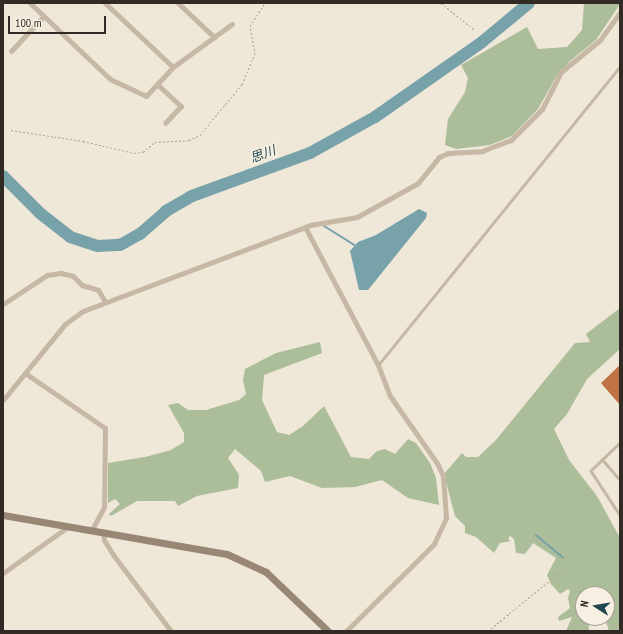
<!DOCTYPE html>
<html>
<head>
<meta charset="utf-8">
<style>
  body { margin:0 }
  #map { position:relative; width:623px; height:634px; overflow:hidden; background:#efe7d7; font-family:"PT Sans Narrow","Noto Sans JP",sans-serif }
  div>[style] { position:absolute }
  [style*='--x'] { left:calc(var(--x)*1px); top:calc(var(--y)*1px); width:calc(var(--w)*1px); rotate:calc(var(--a)*1deg) }
  .green>* { inset:0; background:#acbd99 }
  .water>* { inset:0; background:#78a2aa }
  .stream>* { height:2px; margin:-1px; padding:0 1px; transform-origin:1px; border-radius:1px; background:#78a2aa }
  .river>* { height:12px; margin:-6px; padding:0 6px; transform-origin:6px; border-radius:6px; background:#78a2aa }
  .building>* { inset:0; background:#be7246 }
  .path>* { height:1px; margin-top:-0.5px; transform-origin:0; background:repeating-linear-gradient(90deg,#b1a28f 0 2px,transparent 0 4px) }
  .lane>* { height:2.5px; margin:-1.25px; padding:0 1.25px; transform-origin:1.25px; border-radius:1.25px; background:#c6b8a5 }
  .street>* { height:5px; margin:-2.5px; padding:0 2.5px; transform-origin:2.5px; border-radius:2.5px; background:#c6b8a5 }
  .secondary>* { height:7px; margin:-3.5px; padding:0 3.5px; transform-origin:3.5px; border-radius:3.5px; background:#998776 }
  span { translate:-50% -50%; white-space:nowrap; text-align:center; line-height:1.15; -webkit-text-stroke:3px #f7f0e3; paint-order:stroke }
  .water-label { font-size:13px; color:#1e4750; font-style:italic }
  .frame { position:absolute; inset:0; border:4px solid #322b25; pointer-events:none }
  .north { position:absolute; left:575px; top:586px; width:40px; height:40px; box-sizing:border-box; background:#f7f0e3; border:1px solid #a8a197; border-radius:50%; rotate:282deg; font-size:11px; font-weight:700; line-height:16px; text-align:center; color:#322b25 }
  .north::after { content:''; display:block; margin:auto; width:14px; height:18px; background:#1e4750; clip-path:polygon(50% 0,100% 100%,50% 72%,0 100%) }
  .scale { position:absolute; left:8px; top:16px; width:98px; height:18px; box-sizing:border-box; border:2px solid #322b25; border-top:0; padding-left:5px; font-size:12px; line-height:14px; white-space:nowrap; color:#322b25; -webkit-text-stroke:3px #f7f0e3; paint-order:stroke }
</style>
</head>
<body>
<div id="map">
  <div class="green">
    <i style="clip-path:polygon(584px 3px,620px 4px,596px 40px,570px 61px,556px 77px,538px 109px,512px 136px,490px 145px,456px 149px,445px 145px,448px 119px,465px 92px,468px 78px,461px 65px,527px 27px,538px 49px,567px 47px,582px 30px)"></i>
    <i style="clip-path:polygon(620px 308px,620px 349px,587px 379px,567px 414px,554px 429px,569px 460px,597px 496px,620px 538px,620px 631px,609px 631px,605px 618px,607px 618px,607px 594px,583px 594px,583px 618px,588px 618px,589px 630px,566px 631px,572px 617px,559px 621px,558px 617px,570px 608px,568px 598px,570px 591px,568px 589px,560px 594px,551px 584px,547px 575px,556px 558px,533px 543px,525px 554px,516px 553px,514px 539px,510px 536px,508px 539px,511px 541px,500px 543px,494px 553px,476px 537px,465px 533px,465px 526px,455px 516px,444px 474px,462px 453px,466px 457px,478px 457px,496px 440px,575px 343px,590px 342px,586px 334px)"></i>
    <i style="clip-path:polygon(320px 342px,322px 353px,264px 375px,262px 400px,277px 432px,289px 435px,303px 426px,324px 406px,351px 457px,369px 459px,377px 451px,385px 449px,395px 454px,408px 439px,416px 443px,430px 463px,436px 478px,439px 505px,408px 498px,382px 480px,355px 487px,322px 488px,290px 476px,265px 482px,261px 471px,235px 449px,228px 458px,239px 475px,238px 488px,197px 496px,178px 506px,175px 501px,137px 501px,111px 516px,109px 514px,120px 504px,115px 499px,108px 503px,108px 463px,145px 457px,171px 450px,184px 442px,184px 433px,168px 405px,178px 403px,188px 410px,206px 410px,239px 400px,246px 394px,243px 380px,245px 369px,276px 353px)"></i>
  </div>
  <div class="water">
    <i style="clip-path:polygon(419px 209px,427px 213px,426px 218px,368px 290px,359px 290px,350px 251px,358px 242px,376px 235px)"></i>
  </div>
  <div class="stream">
    <i style="--x:324;--y:226;--w:36;--a:32"></i>
    <i style="--x:536;--y:535;--w:35;--a:40"></i>
  </div>
  <div class="river">
    <i style="--x:3;--y:176;--w:54;--a:45"></i>
    <i style="--x:41;--y:214;--w:37;--a:38"></i>
    <i style="--x:70;--y:237;--w:29;--a:18"></i>
    <i style="--x:98;--y:246;--w:22;--a:-3"></i>
    <i style="--x:120;--y:245;--w:23;--a:-29"></i>
    <i style="--x:140;--y:234;--w:35;--a:-41"></i>
    <i style="--x:166;--y:211;--w:30;--a:-30"></i>
    <i style="--x:192;--y:196;--w:126;--a:-20"></i>
    <i style="--x:310;--y:153;--w:74;--a:-29"></i>
    <i style="--x:375;--y:117;--w:131;--a:-35"></i>
    <i style="--x:482;--y:42;--w:61;--a:-39.7"></i>
  </div>
  <div class="building">
    <i style="clip-path:polygon(620px 365px,620px 405px,601px 383px)"></i>
  </div>
  <div class="path">
    <i style="--x:441;--y:3;--w:43;--a:38.5"></i>
    <i style="--x:11;--y:130;--w:73;--a:8.7"></i>
    <i style="--x:83;--y:141;--w:52;--a:13.2"></i>
    <i style="--x:134;--y:153;--w:9;--a:-6"></i>
    <i style="--x:143;--y:152;--w:16;--a:-40"></i>
    <i style="--x:155;--y:142;--w:34;--a:-3"></i>
    <i style="--x:189;--y:140;--w:12;--a:-24"></i>
    <i style="--x:200;--y:135;--w:66;--a:-50.5"></i>
    <i style="--x:242;--y:84;--w:33;--a:-67"></i>
    <i style="--x:255;--y:54;--w:28;--a:-100"></i>
    <i style="--x:250;--y:26;--w:27;--a:-57"></i>
    <i style="--x:488;--y:631;--w:99;--a:-39.3"></i>
  </div>
  <div class="lane">
    <i style="--x:379;--y:364;--w:383;--a:-51"></i>
    <i style="--x:620;--y:443;--w:40;--a:136"></i>
    <i style="--x:591;--y:471;--w:53;--a:56.6"></i>
    <i style="--x:602;--y:459;--w:28;--a:49"></i>
  </div>
  <div class="street">
    <i style="--x:30;--y:3;--w:110;--a:43.5"></i>
    <i style="--x:110;--y:79;--w:40;--a:25"></i>
    <i style="--x:146;--y:96;--w:40;--a:-47"></i>
    <i style="--x:173;--y:67;--w:73;--a:-36.1"></i>
    <i style="--x:105;--y:3;--w:93;--a:43.3"></i>
    <i style="--x:178;--y:3;--w:50;--a:43.4"></i>
    <i style="--x:11;--y:51;--w:48;--a:-46.7"></i>
    <i style="--x:157;--y:84;--w:33;--a:43"></i>
    <i style="--x:181;--y:106;--w:23;--a:133"></i>
    <i style="--x:305;--y:227;--w:156;--a:62.1"></i>
    <i style="--x:378;--y:365;--w:33;--a:69"></i>
    <i style="--x:390;--y:396;--w:82;--a:55"></i>
    <i style="--x:437;--y:463;--w:14;--a:65"></i>
    <i style="--x:443;--y:476;--w:42;--a:85.9"></i>
    <i style="--x:446;--y:518;--w:29;--a:115"></i>
    <i style="--x:434;--y:544;--w:124;--a:135.3"></i>
    <i style="--x:3;--y:304;--w:53;--a:-33.4"></i>
    <i style="--x:47;--y:275;--w:14;--a:-8"></i>
    <i style="--x:61;--y:273;--w:12;--a:14"></i>
    <i style="--x:73;--y:276;--w:13;--a:45"></i>
    <i style="--x:82;--y:285;--w:17;--a:17"></i>
    <i style="--x:98;--y:290;--w:13;--a:58"></i>
    <i style="--x:25;--y:373;--w:97;--a:34.5"></i>
    <i style="--x:105;--y:428;--w:79;--a:90.7"></i>
    <i style="--x:104;--y:507;--w:26;--a:118"></i>
    <i style="--x:3;--y:400;--w:98;--a:-50.8"></i>
    <i style="--x:65;--y:324;--w:22;--a:-36"></i>
    <i style="--x:83;--y:311;--w:243;--a:-20.7"></i>
    <i style="--x:310;--y:225;--w:48;--a:-9.7"></i>
    <i style="--x:357;--y:217;--w:70;--a:-29.1"></i>
    <i style="--x:418;--y:183;--w:33;--a:-51"></i>
    <i style="--x:439;--y:157;--w:10;--a:-24"></i>
    <i style="--x:448;--y:153;--w:34;--a:-3"></i>
    <i style="--x:482;--y:151;--w:31;--a:-21"></i>
    <i style="--x:511;--y:140;--w:44;--a:-45"></i>
    <i style="--x:542;--y:109;--w:42;--a:-62.8"></i>
    <i style="--x:561;--y:72;--w:50;--a:-39.4"></i>
    <i style="--x:600;--y:40;--w:34;--a:-54"></i>
    <i style="--x:103;--y:531;--w:9;--a:84"></i>
    <i style="--x:104;--y:540;--w:19;--a:58"></i>
    <i style="--x:114;--y:556;--w:94;--a:52.8"></i>
    <i style="--x:3;--y:573;--w:81;--a:-35.5"></i>
  </div>
  <div class="secondary">
    <i style="--x:3;--y:515;--w:227;--a:9.9"></i>
    <i style="--x:227;--y:554;--w:43;--a:24.8"></i>
    <i style="--x:266;--y:572;--w:86;--a:43.6"></i>
  </div>
  <div class="water-label">
    <span style="left:263px;top:155px;rotate:-20deg">思川</span>
  </div>
  <div class="frame"></div>
  <div class="north">N</div>
  <div class="scale">100 m</div>
</div>
</body>
</html>
